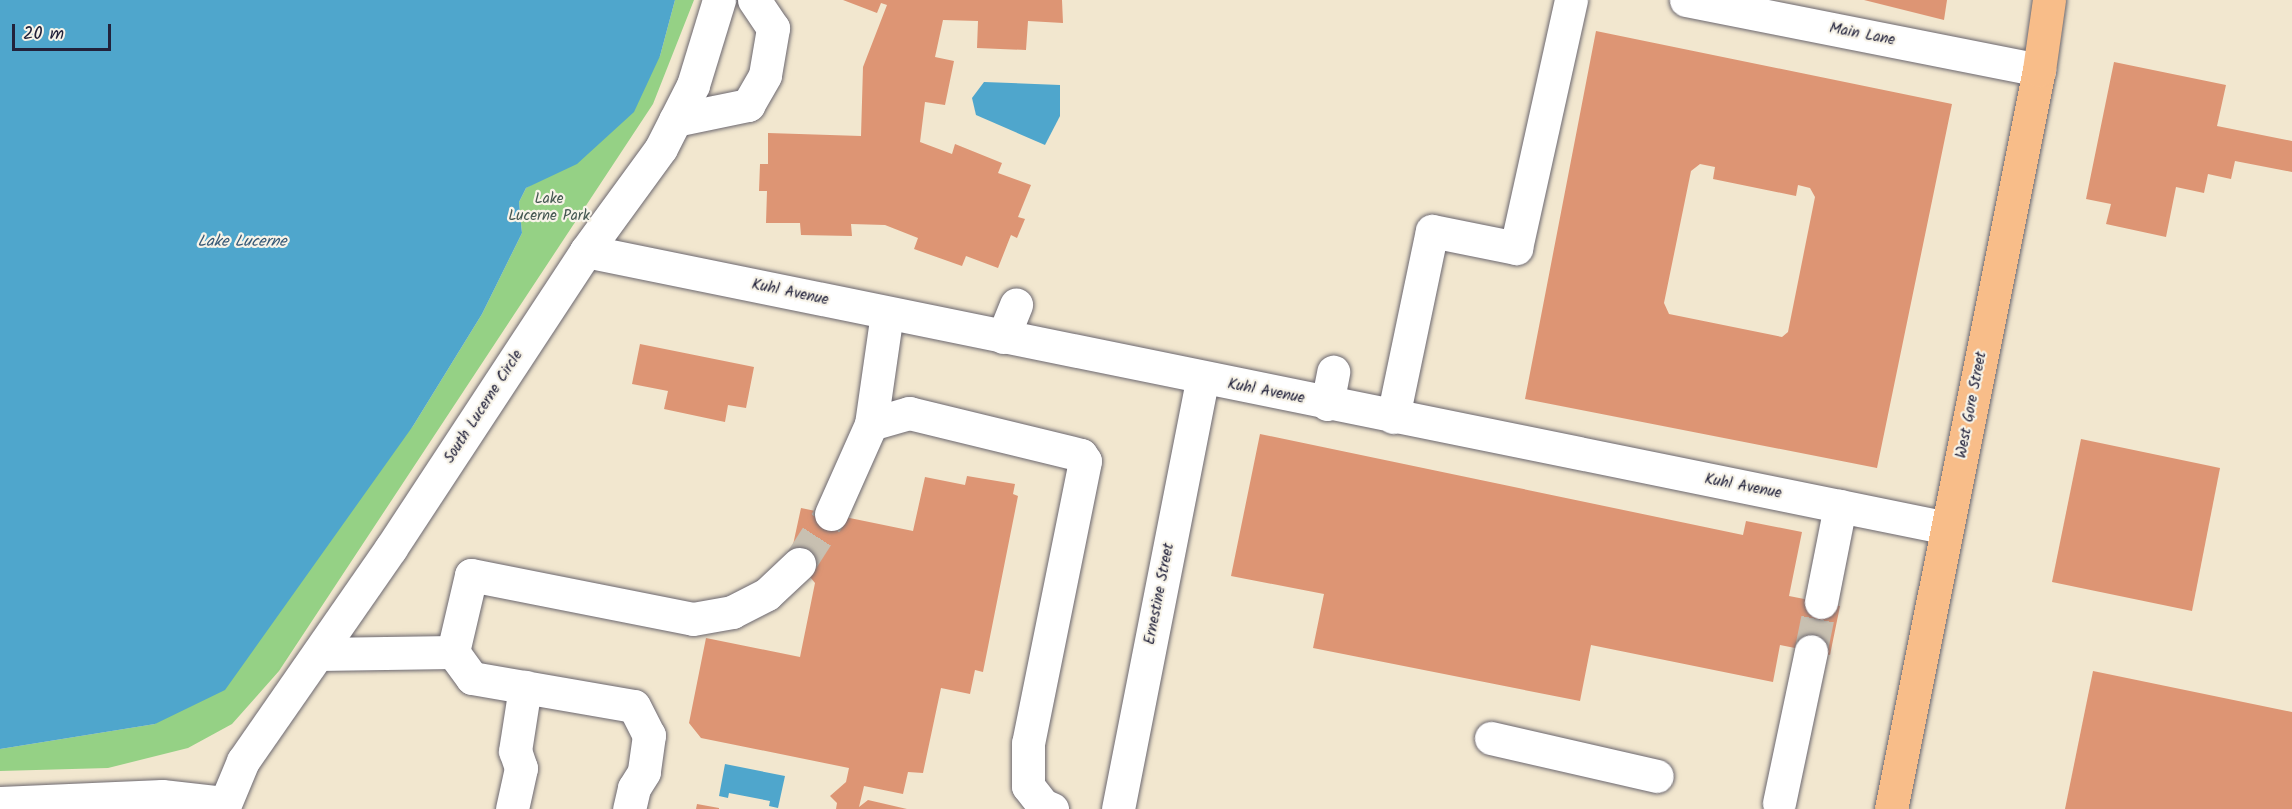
<!DOCTYPE html>
<html>
<head>
<meta charset="utf-8">
<style>
  body { margin:0 }
  #map { position:relative; width:2292px; height:809px; overflow:hidden; background:#f2e7cf; font-family:Kalam,sans-serif }
  div>[style] { position:absolute }
  [style*='--x'] { left:calc(var(--x)*1px); top:calc(var(--y)*1px); width:calc(var(--w)*1px); rotate:calc(var(--a)*1deg) }
  .green>* { inset:0; background:#95d185 }
  .water>* { inset:0; background:#4fa6cc }
  .building>* { inset:0; background:#dd9574 }
  .minor-tunnel>* { height:33px; margin-top:-16.5px; transform-origin:0; background:repeating-linear-gradient(90deg,#c8c0b1 0 33px,transparent 0 49px) }
  .roads { filter:drop-shadow(0 0 2px #6b676f) drop-shadow(0 0 2px #6b676f) }
  .minor>* { height:33px; margin:-16.5px; padding:0 16.5px; transform-origin:16.5px; border-radius:16.5px; background:#fff }
  .major>* { height:33px; margin:-16.5px; padding:0 16.5px; transform-origin:16.5px; border-radius:16.5px; background:#f8bd89 }
  span { translate:-50% -50%; white-space:nowrap; text-align:center; line-height:1.15; -webkit-text-stroke:4.5px #f7f3e8; paint-order:stroke }
  .street-label { font-size:15px; color:#22223b }
  .park-label { font-size:15px; color:#445751 }
  .water-label { font-size:16px; color:#345775; font-style:italic }
  .scale { position:absolute; left:12px; top:24px; width:99px; height:27px; box-sizing:border-box; border:3px solid #22223b; border-top:0; padding-left:8px; font-size:18px; line-height:21px; white-space:nowrap; color:#22223b; -webkit-text-stroke:4px #f7f3e8; paint-order:stroke }
</style>
</head>
<body>
<div id="map">
  <div class="green">
    <i style="clip-path:polygon(675px 0,694px 0,653px 104px,279px 671px,232px 724px,188px 748px,108px 768px,0 771px,0 749px,155px 724px,413px 426px,482px 314px,522px 233px,519px 202px,526px 188px,543px 178px,660px 56px)"></i>
  </div>
  <div class="water">
    <i style="clip-path:polygon(0 0,675px 0,660px 56px,634px 112px,577px 164px,526px 188px,519px 202px,522px 233px,482px 314px,413px 426px,225px 690px,155px 724px,0 749px)"></i>
    <i style="clip-path:polygon(984px 82px,1060px 85px,1060px 116px,1045px 145px,976px 115px,972px 98px)"></i>
    <i style="clip-path:polygon(725px 764px,785px 776px,778px 808px,769px 806px,770px 801px,729px 793px,728px 798px,719px 796px)"></i>
  </div>
  <div class="building">
    <i style="clip-path:polygon(843px 0,1062px 0,1063px 23px,1028px 21px,1026px 50px,977px 48px,978px 21px,943px 20px,935px 57px,954px 61px,945px 105px,925px 102px,920px 142px,952px 154px,955px 144px,1002px 163px,998px 173px,1031px 185px,1018px 217px,1025px 219px,1017px 238px,1011px 235px,998px 268px,966px 256px,962px 266px,914px 249px,918px 238px,885px 225px,851px 224px,852px 236px,801px 235px,800px 223px,766px 223px,767px 191px,759px 191px,760px 164px,768px 164px,768px 133px,861px 136px,863px 67px,887px 5px,881px 3px,877px 13px)"></i>
    <i style="clip-path:polygon(1864px 0,1947px 0,1944px 20px)"></i>
    <i style="clip-path:polygon(evenodd,1596px 31px,1952px 104px,1877px 468px,1525px 399px,1596px 31px,1700px 164px,1715px 167px,1713px 179px,1796px 196px,1798px 185px,1810px 188px,1815px 197px,1788px 332px,1782px 337px,1669px 314px,1664px 303px,1691px 171px,1700px 164px)"></i>
    <i style="clip-path:polygon(2114px 62px,2226px 85px,2217px 126px,2292px 141px,2292px 172px,2235px 161px,2231px 179px,2208px 174px,2204px 193px,2176px 187px,2166px 237px,2106px 224px,2111px 204px,2086px 199px)"></i>
    <i style="clip-path:polygon(640px 344px,754px 367px,746px 408px,728px 405px,725px 422px,664px 409px,668px 391px,632px 384px)"></i>
    <i style="clip-path:polygon(1260px 434px,1743px 535px,1746px 521px,1802px 532px,1789px 596px,1840px 606px,1830px 655px,1780px 645px,1773px 682px,1591px 645px,1580px 701px,1313px 648px,1324px 594px,1231px 576px)"></i>
    <i style="clip-path:polygon(2081px 439px,2220px 468px,2192px 611px,2052px 582px)"></i>
    <i style="clip-path:polygon(967px 476px,1015px 484px,1013px 494px,1018px 496px,983px 672px,975px 670px,970px 694px,941px 688px,923px 773px,908px 772px,903px 794px,864px 786px,859px 807px,868px 800px,907px 809px,836px 809px,837px 803px,830px 796px,846px 782px,849px 768px,701px 738px,689px 723px,706px 638px,800px 657px,815px 583px,791px 554px,801px 508px,913px 531px,925px 477px,965px 485px)"></i>
    <i style="clip-path:polygon(2093px 671px,2292px 712px,2292px 809px,2065px 809px)"></i>
    <i style="clip-path:polygon(697px 804px,719px 808px,719px 809px,696px 809px)"></i>
  </div>
  <div class="minor-tunnel">
    <i style="--x:799;--y:564;--w:59;--a:-57.4"></i>
    <i style="--x:1811;--y:651;--w:50;--a:-78.5"></i>
  </div>
  <div class="roads">
    <div class="minor">
      <i style="--x:1686;--y:0;--w:360;--a:11.2"></i>
      <i style="--x:675;--y:120;--w:75;--a:-11.6"></i>
      <i style="--x:748;--y:105;--w:34;--a:-60"></i>
      <i style="--x:765;--y:75;--w:48;--a:-80.3"></i>
      <i style="--x:773;--y:28;--w:34;--a:-124"></i>
      <i style="--x:586;--y:251;--w:1389;--a:11.5"></i>
      <i style="--x:1003;--y:337;--w:35;--a:-68"></i>
      <i style="--x:1327;--y:404;--w:33;--a:-79"></i>
      <i style="--x:1393;--y:417;--w:190;--a:-78.2"></i>
      <i style="--x:1432;--y:231;--w:86;--a:11.4"></i>
      <i style="--x:1516;--y:248;--w:254;--a:-77.5"></i>
      <i style="--x:871;--y:424;--w:40;--a:-16"></i>
      <i style="--x:909;--y:413;--w:177;--a:13.7"></i>
      <i style="--x:1081;--y:455;--w:7;--a:56"></i>
      <i style="--x:1085;--y:461;--w:288;--a:101.4"></i>
      <i style="--x:1028;--y:743;--w:43;--a:90"></i>
      <i style="--x:1028;--y:786;--w:24;--a:52"></i>
      <i style="--x:1043;--y:805;--w:10;--a:24"></i>
      <i style="--x:831;--y:514;--w:98;--a:-66"></i>
      <i style="--x:871;--y:424;--w:112;--a:-81.8"></i>
      <i style="--x:1821;--y:602;--w:98;--a:-78.8"></i>
      <i style="--x:453;--y:652;--w:32;--a:54"></i>
      <i style="--x:472;--y:678;--w:164;--a:9.8"></i>
      <i style="--x:634;--y:706;--w:33;--a:63"></i>
      <i style="--x:649;--y:735;--w:37;--a:98"></i>
      <i style="--x:644;--y:772;--w:19;--a:122"></i>
      <i style="--x:634;--y:788;--w:22;--a:103"></i>
      <i style="--x:318;--y:654;--w:135;--a:-0.8"></i>
      <i style="--x:453;--y:652;--w:79;--a:-76.8"></i>
      <i style="--x:471;--y:575;--w:226;--a:11.2"></i>
      <i style="--x:693;--y:619;--w:40;--a:-10"></i>
      <i style="--x:732;--y:612;--w:39;--a:-27"></i>
      <i style="--x:767;--y:594;--w:44;--a:-43.2"></i>
      <i style="--x:1491;--y:738;--w:170;--a:12.9"></i>
      <i style="--x:0;--y:803;--w:162;--a:-2.5"></i>
      <i style="--x:162;--y:796;--w:62;--a:6.4"></i>
      <i style="--x:1779;--y:803;--w:155;--a:-78.1"></i>
      <i style="--x:223;--y:809;--w:52;--a:-67.4"></i>
      <i style="--x:243;--y:761;--w:259;--a:-55.2"></i>
      <i style="--x:391;--y:548;--w:355;--a:-56.7"></i>
      <i style="--x:586;--y:251;--w:127;--a:-53.9"></i>
      <i style="--x:661;--y:148;--w:71;--a:-63.1"></i>
      <i style="--x:693;--y:85;--w:89;--a:-73"></i>
      <i style="--x:512;--y:809;--w:42;--a:-77.6"></i>
      <i style="--x:521;--y:768;--w:18;--a:-109"></i>
      <i style="--x:515;--y:751;--w:65;--a:-81.1"></i>
      <i style="--x:1118;--y:809;--w:438;--a:-78.9"></i>
    </div>
    <div class="major">
      <i style="--x:1891;--y:809;--w:754;--a:-78.68"></i>
      <i style="--x:2039;--y:70;--w:71;--a:-81.9"></i>
    </div>
  </div>
  <div class="street-label">
    <span style="left:1862px;top:35px;rotate:11deg">Main Lane</span>
    <span style="left:790px;top:293px;rotate:12deg">Kuhl Avenue</span>
    <span style="left:1266px;top:392px;rotate:11deg">Kuhl Avenue</span>
    <span style="left:1972px;top:405px;rotate:-79deg">West Gore Street</span>
    <span style="left:484px;top:407px;rotate:-57deg">South Lucerne Circle</span>
    <span style="left:1743px;top:487px;rotate:11deg">Kuhl Avenue</span>
    <span style="left:1160px;top:594px;rotate:-79deg">Ernestine Street</span>
  </div>
  <div class="park-label">
    <span style="left:549px;top:208px">Lake<br>Lucerne Park</span>
  </div>
  <div class="water-label">
    <span style="left:242px;top:242px">Lake Lucerne</span>
  </div>
  <div class="scale">20 m</div>
</div>
</body>
</html>
